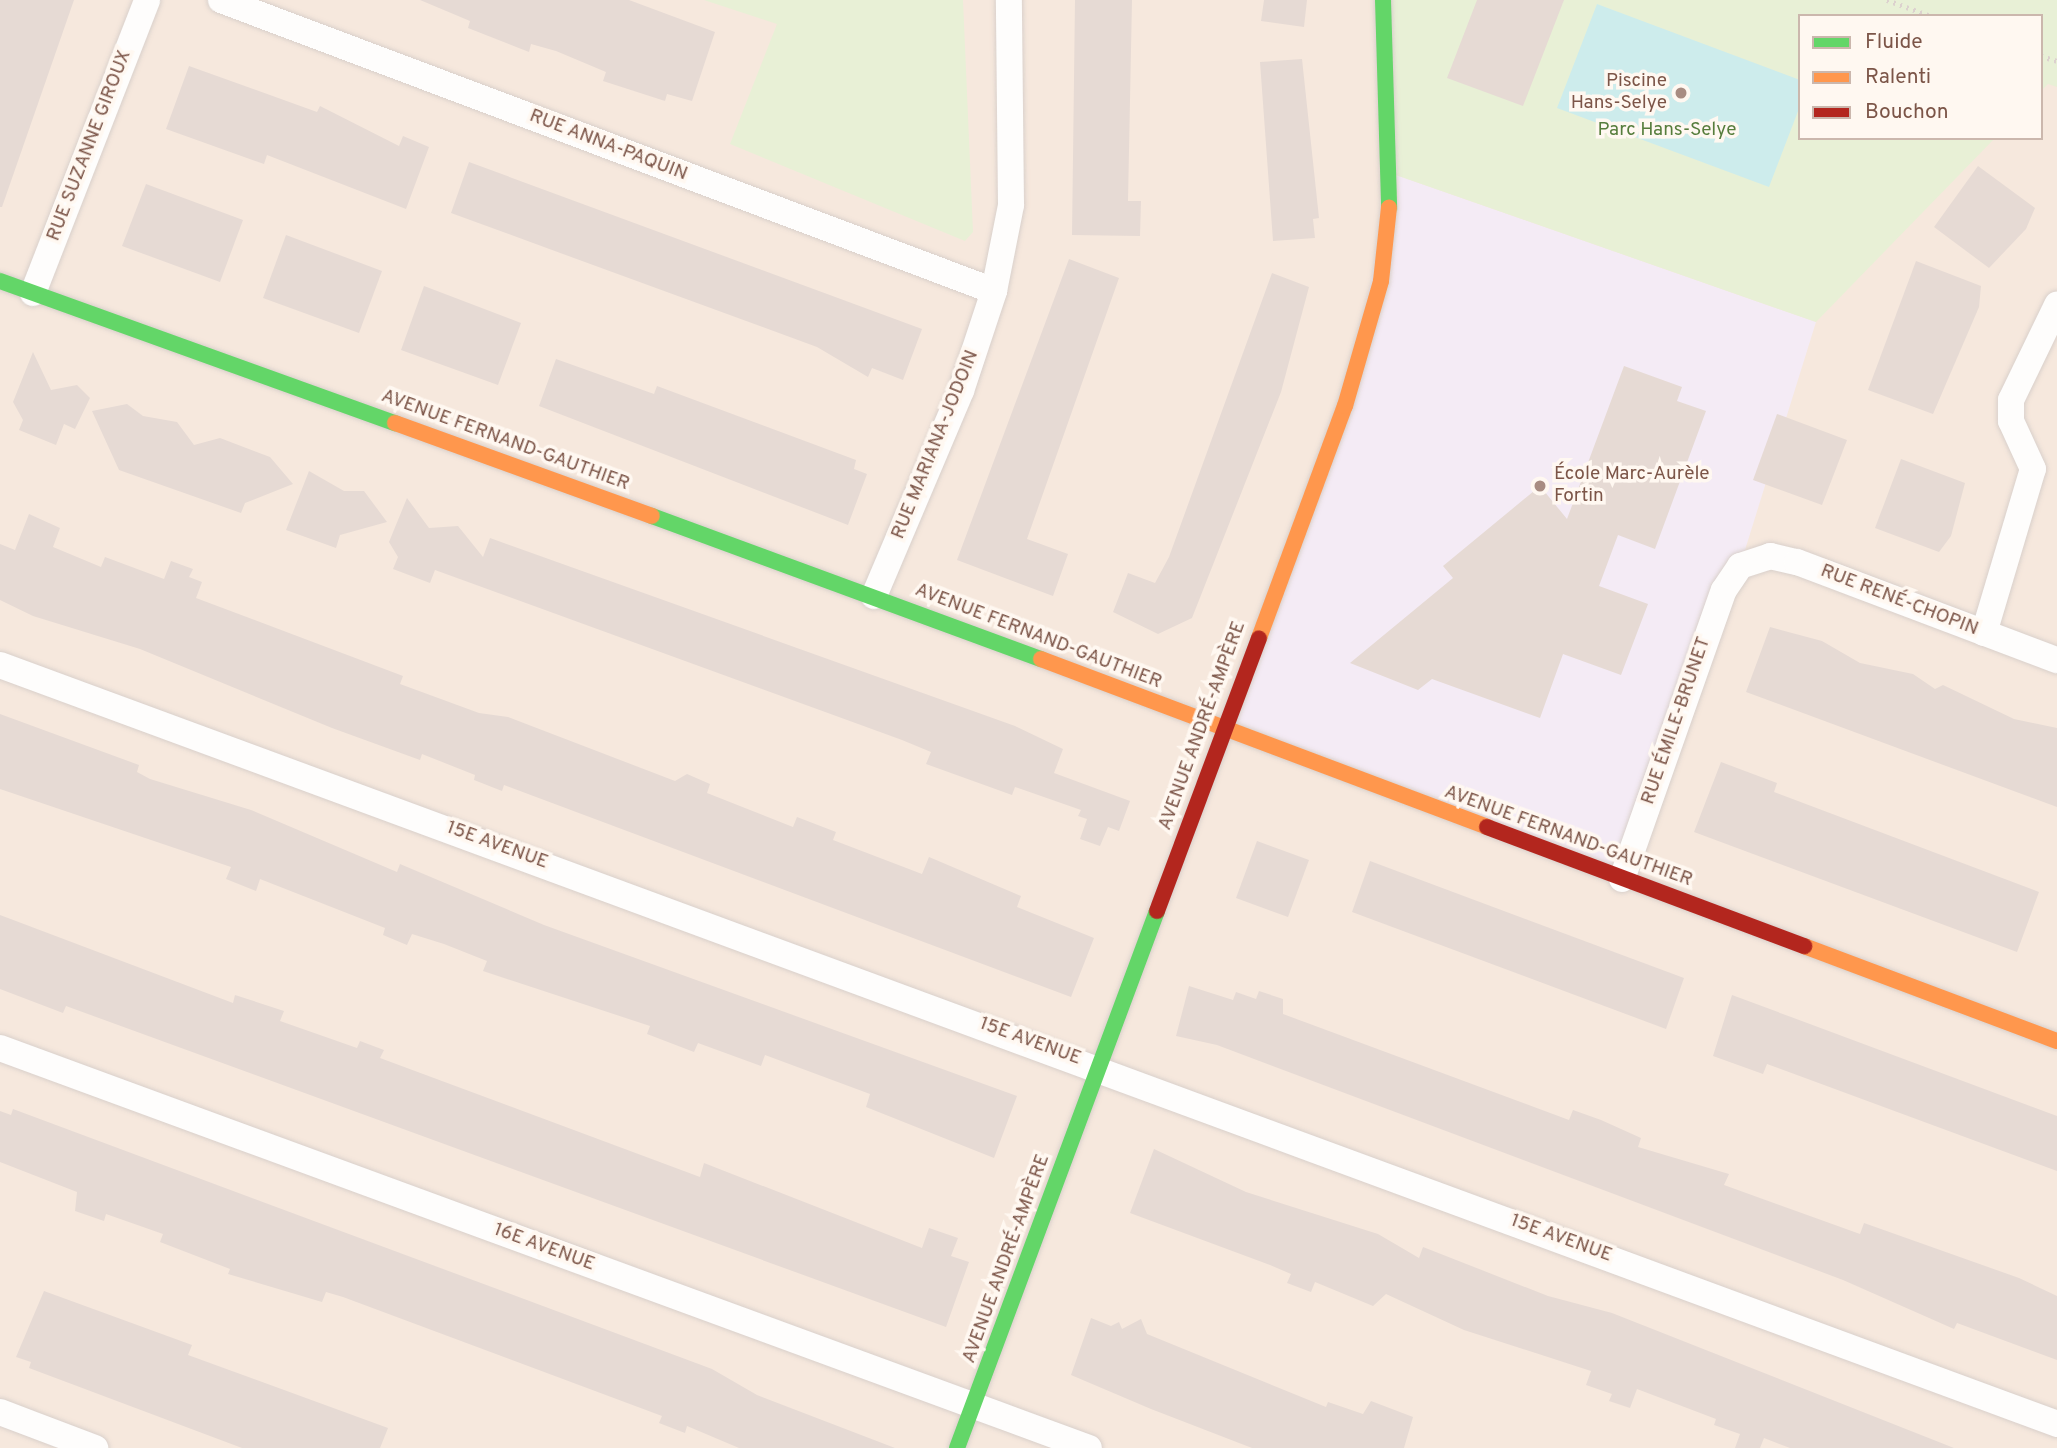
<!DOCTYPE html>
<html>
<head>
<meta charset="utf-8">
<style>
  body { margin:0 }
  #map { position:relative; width:2057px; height:1448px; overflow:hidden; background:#f9f3ed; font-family:Overpass,sans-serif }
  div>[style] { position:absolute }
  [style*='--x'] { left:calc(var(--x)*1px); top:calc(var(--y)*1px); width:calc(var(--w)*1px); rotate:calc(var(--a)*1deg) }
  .residential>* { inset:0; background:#f6e8dd }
  .education>* { inset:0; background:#f4ebf5 }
  .green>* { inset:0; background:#e8f0d6 }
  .water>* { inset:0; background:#cdecec }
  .building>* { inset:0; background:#e6dad4 }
  .path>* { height:4.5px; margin-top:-2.25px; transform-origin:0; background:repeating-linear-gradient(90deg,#dcd1ce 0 2px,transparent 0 7px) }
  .roads { filter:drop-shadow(0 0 2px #d9d0cb) drop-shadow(0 0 2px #d9d0cb) }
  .street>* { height:26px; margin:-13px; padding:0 13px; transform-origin:13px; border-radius:13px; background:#fefdfc }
  .fast>* { height:16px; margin:-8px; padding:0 8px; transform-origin:8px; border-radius:8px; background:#63d668 }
  .slow>* { height:16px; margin:-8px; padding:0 8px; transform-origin:8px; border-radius:8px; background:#ff974d }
  .jam>* { height:16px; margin:-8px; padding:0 8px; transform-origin:8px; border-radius:8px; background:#b3261e }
  .dots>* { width:19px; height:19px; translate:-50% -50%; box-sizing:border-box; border:4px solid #fff8f1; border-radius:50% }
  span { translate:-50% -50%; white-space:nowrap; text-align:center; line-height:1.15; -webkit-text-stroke:7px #fff8f1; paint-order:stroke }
  .poi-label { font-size:19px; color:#7c5548 }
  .right { translate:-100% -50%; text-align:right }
  .left { translate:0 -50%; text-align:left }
  .park-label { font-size:19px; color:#567d3c }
  .street-label { font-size:19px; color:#7c5548 }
  .legend { position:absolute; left:1798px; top:14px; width:245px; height:126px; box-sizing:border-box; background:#fff8f1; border:2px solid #cbb7ad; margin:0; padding:9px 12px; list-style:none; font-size:21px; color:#7c5548 }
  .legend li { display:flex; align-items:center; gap:14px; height:35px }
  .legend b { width:35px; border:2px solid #cbb7ad }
</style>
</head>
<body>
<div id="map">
  <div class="residential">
    <i style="clip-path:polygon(evenodd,0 0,2057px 0,2057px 1448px,0 1448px,0 0,1800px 16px,2041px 16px,2041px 138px,1800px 138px,1800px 16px)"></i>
  </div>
  <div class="education">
    <i style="clip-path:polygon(1393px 174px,1816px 322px,1740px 566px,1622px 879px,1223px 732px,1345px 406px)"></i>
  </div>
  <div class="green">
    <i style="clip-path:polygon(704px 0,963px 0,973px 232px,965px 241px,730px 144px,777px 24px)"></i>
    <i style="clip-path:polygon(1383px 0,2057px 0,2057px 87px,2048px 84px,2041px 91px,2041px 16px,1800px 16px,1800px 138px,1995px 138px,1816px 322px,1393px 174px)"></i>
  </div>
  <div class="water">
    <i style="clip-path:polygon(1597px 4px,1800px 80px,1800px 106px,1769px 187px,1557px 108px)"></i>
  </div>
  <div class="building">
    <i style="clip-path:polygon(0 0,74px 0,2px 207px,0 207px)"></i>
    <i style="clip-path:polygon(420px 0,629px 0,715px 32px,692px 101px,667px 94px,665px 101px,603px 81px,606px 72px,556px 51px,531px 44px,529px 52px,468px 28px,470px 21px)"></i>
    <i style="clip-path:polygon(1075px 0,1132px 0,1128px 201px,1141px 201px,1140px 236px,1072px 235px)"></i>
    <i style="clip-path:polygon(1264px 0,1307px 0,1304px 27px,1261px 21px)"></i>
    <i style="clip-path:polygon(1477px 0,1564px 0,1523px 106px,1447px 78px)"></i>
    <i style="clip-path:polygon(1302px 59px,1319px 218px,1313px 219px,1315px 238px,1273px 241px,1260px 62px)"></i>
    <i style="clip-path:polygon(189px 66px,317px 112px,320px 106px,399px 146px,403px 136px,429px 147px,406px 209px,267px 155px,264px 164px,166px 129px)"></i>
    <i style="clip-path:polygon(469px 162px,922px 329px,903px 380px,872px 368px,868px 377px,817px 347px,451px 213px)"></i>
    <i style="clip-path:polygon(1978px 166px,2035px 208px,2026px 229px,1989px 268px,1934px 227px)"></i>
    <i style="clip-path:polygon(146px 184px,243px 220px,220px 282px,122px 246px)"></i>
    <i style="clip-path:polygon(286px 235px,382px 271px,359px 333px,263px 298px)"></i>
    <i style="clip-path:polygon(1069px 259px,1119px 278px,1027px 539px,1068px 554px,1053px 596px,957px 560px)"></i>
    <i style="clip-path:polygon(1916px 261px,1981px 286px,1979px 307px,1933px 414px,1868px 390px)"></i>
    <i style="clip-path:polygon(1272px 273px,1309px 287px,1281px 392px,1192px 618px,1158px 634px,1113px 612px,1128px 573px,1155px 583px,1169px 557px)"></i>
    <i style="clip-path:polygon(424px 286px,521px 323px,498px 385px,401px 350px)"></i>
    <i style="clip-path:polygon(33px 352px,51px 390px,77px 385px,90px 398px,75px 429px,64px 424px,56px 445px,19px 430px,23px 420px,13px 402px)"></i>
    <i style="clip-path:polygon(556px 359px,654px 394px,657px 386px,856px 460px,854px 469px,867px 474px,848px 525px,539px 406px)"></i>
    <i style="clip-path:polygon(1624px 366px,1682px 387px,1677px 401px,1706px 411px,1655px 549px,1618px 535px,1599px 586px,1648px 604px,1621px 675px,1563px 654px,1540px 718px,1432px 679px,1418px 690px,1350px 663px,1453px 578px,1443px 566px,1540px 486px,1567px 519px)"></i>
    <i style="clip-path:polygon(127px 404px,143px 416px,177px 422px,194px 445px,220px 438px,270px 457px,293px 484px,245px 503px,241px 513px,119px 470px,92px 411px)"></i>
    <i style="clip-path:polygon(1777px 414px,1847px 440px,1822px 505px,1753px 480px)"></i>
    <i style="clip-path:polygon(1901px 459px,1965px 483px,1951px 536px,1939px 552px,1875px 528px)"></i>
    <i style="clip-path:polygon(309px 471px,344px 491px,364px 491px,387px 522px,340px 535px,336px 548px,286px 530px)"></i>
    <i style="clip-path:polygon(407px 498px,429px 528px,458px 526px,483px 557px,490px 538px,1015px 726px,1063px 749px,1054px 773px,1130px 801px,1119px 831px,1108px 827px,1100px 846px,1080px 839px,1087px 819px,1078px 816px,1081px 810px,1015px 787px,1012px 795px,926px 764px,931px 752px,902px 740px,435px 570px,430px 583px,393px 569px,398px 557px,389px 542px)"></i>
    <i style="clip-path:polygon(29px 514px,60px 528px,53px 547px,101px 567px,105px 557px,164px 579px,171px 561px,193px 569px,189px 577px,202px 582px,196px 598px,403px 676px,400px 684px,479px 713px,508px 717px,675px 781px,687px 774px,710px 784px,707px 793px,793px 827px,797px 817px,836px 832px,833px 840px,922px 874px,929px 857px,1021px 896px,1017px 907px,1094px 938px,1071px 997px,504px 785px,502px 791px,474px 780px,475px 775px,422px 754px,420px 760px,332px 728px,140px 649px,33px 616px,0 600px,0 544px,15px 550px)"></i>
    <i style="clip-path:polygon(1770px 627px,1822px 641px,1860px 663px,1913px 674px,1935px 689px,1943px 685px,2014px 719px,2057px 728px,2057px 807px,1746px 692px)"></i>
    <i style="clip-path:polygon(0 714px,139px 765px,137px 772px,150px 779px,251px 810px,397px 872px,400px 864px,544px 925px,1017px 1096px,994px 1158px,866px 1107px,870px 1094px,765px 1055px,761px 1066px,698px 1043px,694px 1052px,647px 1034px,650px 1026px,483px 971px,487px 961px,444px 944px,412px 934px,407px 945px,383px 935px,385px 928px,260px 879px,256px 891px,226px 879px,231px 867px,0 789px)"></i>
    <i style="clip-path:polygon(1721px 762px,1777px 783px,1774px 792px,2039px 892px,2017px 952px,1694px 832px)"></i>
    <i style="clip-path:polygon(1257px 841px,1309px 860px,1288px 917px,1236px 898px)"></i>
    <i style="clip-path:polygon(1370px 861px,1684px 978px,1666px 1029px,1352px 912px)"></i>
    <i style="clip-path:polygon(0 915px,233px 1003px,235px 995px,284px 1011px,280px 1021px,357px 1048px,360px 1041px,384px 1050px,380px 1058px,700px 1177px,704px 1163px,922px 1248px,929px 1228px,958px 1238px,951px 1256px,969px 1262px,946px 1327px,66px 1006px,63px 1013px,0 989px)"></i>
    <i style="clip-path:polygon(1189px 986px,1233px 1000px,1236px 992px,1256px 999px,1259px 991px,1283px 999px,1283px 1014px,1569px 1120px,1573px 1110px,1601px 1120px,1641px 1138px,1638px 1147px,1729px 1174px,1724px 1185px,1860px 1234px,1864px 1223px,2019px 1278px,2057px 1296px,2057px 1360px,1957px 1323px,1954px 1329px,1843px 1280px,1217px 1045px,1176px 1036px)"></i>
    <i style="clip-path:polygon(1732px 995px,2057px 1116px,2057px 1171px,1767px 1064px,1763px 1074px,1713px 1056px)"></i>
    <i style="clip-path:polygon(13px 1109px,712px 1369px,757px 1395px,895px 1448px,739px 1448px,687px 1426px,685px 1433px,659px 1423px,662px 1416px,343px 1297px,326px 1292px,322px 1302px,228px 1274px,230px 1269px,160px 1242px,163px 1234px,106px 1214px,104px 1221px,75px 1211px,77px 1192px,0 1162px,0 1111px,11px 1115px)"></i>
    <i style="clip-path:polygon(1154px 1149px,1246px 1192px,1378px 1234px,1419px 1258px,1423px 1247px,1548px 1296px,1612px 1313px,1954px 1448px,1790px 1448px,1764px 1438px,1760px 1448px,1735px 1448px,1740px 1434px,1714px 1425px,1716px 1419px,1637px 1389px,1630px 1408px,1609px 1401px,1612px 1394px,1586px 1385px,1591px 1371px,1464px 1330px,1386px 1294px,1373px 1306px,1315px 1282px,1311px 1292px,1287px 1283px,1291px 1274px,1270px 1265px,1130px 1213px)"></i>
    <i style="clip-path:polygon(44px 1291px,192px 1345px,188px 1355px,388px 1428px,380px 1448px,242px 1448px,29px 1368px,31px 1362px,16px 1357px)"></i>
    <i style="clip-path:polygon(1091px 1318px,1111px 1326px,1119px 1322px,1122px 1329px,1141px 1319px,1147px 1334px,1326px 1407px,1328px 1402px,1363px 1414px,1371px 1401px,1413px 1417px,1404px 1448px,1252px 1448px,1151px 1409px,1071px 1375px)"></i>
  </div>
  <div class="path">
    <i style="--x:1887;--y:0;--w:47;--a:20"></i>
    <i style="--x:2041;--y:56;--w:17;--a:17"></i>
  </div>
  <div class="roads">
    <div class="street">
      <i style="--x:221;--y:0;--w:826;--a:20.63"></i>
      <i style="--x:33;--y:293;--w:314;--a:-68.7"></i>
      <i style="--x:874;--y:596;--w:223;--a:-67"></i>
      <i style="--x:961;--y:391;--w:105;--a:-71.7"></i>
      <i style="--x:994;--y:291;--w:88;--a:-78.8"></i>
      <i style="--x:1011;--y:205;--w:205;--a:-90.6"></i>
      <i style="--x:1984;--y:633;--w:171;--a:-73.4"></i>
      <i style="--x:2033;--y:469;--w:53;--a:-114.6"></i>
      <i style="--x:2011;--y:421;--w:21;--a:-90"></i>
      <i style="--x:2011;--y:400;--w:106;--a:-64.2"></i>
      <i style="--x:0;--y:665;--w:2193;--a:20.25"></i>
      <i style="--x:1622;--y:879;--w:306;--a:-70.6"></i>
      <i style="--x:1724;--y:590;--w:29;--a:-56"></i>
      <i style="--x:1740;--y:566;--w:32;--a:-18"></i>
      <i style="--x:1770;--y:556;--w:28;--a:13"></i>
      <i style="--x:1797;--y:562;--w:278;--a:20.7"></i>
      <i style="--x:0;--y:1048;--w:1160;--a:20.17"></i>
      <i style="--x:0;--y:1412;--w:102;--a:20.8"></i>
    </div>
    <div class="fast">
      <i style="--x:1383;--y:0;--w:207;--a:88.3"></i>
      <i style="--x:0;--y:281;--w:420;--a:19.8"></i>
      <i style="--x:652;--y:516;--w:414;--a:20.2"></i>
      <i style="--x:957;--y:1448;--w:573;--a:-69.57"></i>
    </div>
    <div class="slow">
      <i style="--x:395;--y:423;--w:273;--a:19.9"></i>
      <i style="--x:1259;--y:638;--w:247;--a:-69.7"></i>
      <i style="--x:1345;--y:406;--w:130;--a:-73.9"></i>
      <i style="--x:1381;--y:281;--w:74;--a:-83.8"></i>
      <i style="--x:1041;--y:659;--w:477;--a:20.6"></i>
      <i style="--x:1804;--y:946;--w:270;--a:20.6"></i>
    </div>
    <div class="jam">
      <i style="--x:1487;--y:827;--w:339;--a:20.6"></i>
      <i style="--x:1157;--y:911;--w:291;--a:-69.5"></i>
    </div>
  </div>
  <div class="dots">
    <i style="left:1681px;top:93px;background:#a88c82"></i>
    <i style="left:1540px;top:486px;background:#a88c82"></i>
  </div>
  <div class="poi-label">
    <span class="right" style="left:1667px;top:93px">Piscine<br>Hans-Selye</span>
    <span class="left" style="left:1554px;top:486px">École Marc-Aurèle<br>Fortin</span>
  </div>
  <div class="park-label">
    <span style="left:1667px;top:131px">Parc Hans-Selye</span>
  </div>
  <div class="street-label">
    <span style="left:90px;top:146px;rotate:-69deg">RUE SUZANNE GIROUX</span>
    <span style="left:608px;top:146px;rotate:21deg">RUE ANNA-PAQUIN</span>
    <span style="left:505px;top:441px;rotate:20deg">AVENUE FERNAND-GAUTHIER</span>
    <span style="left:936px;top:445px;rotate:-68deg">RUE MARIANA-JODOIN</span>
    <span style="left:1899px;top:601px;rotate:21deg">RUE RENÉ-CHOPIN</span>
    <span style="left:1038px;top:637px;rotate:21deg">AVENUE FERNAND-GAUTHIER</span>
    <span style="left:1677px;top:721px;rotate:-71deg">RUE ÉMILE-BRUNET</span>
    <span style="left:1203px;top:726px;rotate:-70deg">AVENUE ANDRÉ-AMPÈRE</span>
    <span style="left:1568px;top:837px;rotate:20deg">AVENUE FERNAND-GAUTHIER</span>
    <span style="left:497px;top:846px;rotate:20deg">15E AVENUE</span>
    <span style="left:1030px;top:1042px;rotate:20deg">15E AVENUE</span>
    <span style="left:1561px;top:1239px;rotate:20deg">15E AVENUE</span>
    <span style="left:544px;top:1248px;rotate:20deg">16E AVENUE</span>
    <span style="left:1007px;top:1259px;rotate:-70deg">AVENUE ANDRÉ-AMPÈRE</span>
  </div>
  <ul class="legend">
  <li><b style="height:9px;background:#63d668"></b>Fluide</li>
  <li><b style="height:9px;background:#ff974d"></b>Ralenti</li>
  <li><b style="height:9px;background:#b3261e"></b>Bouchon</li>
  </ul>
</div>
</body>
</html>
